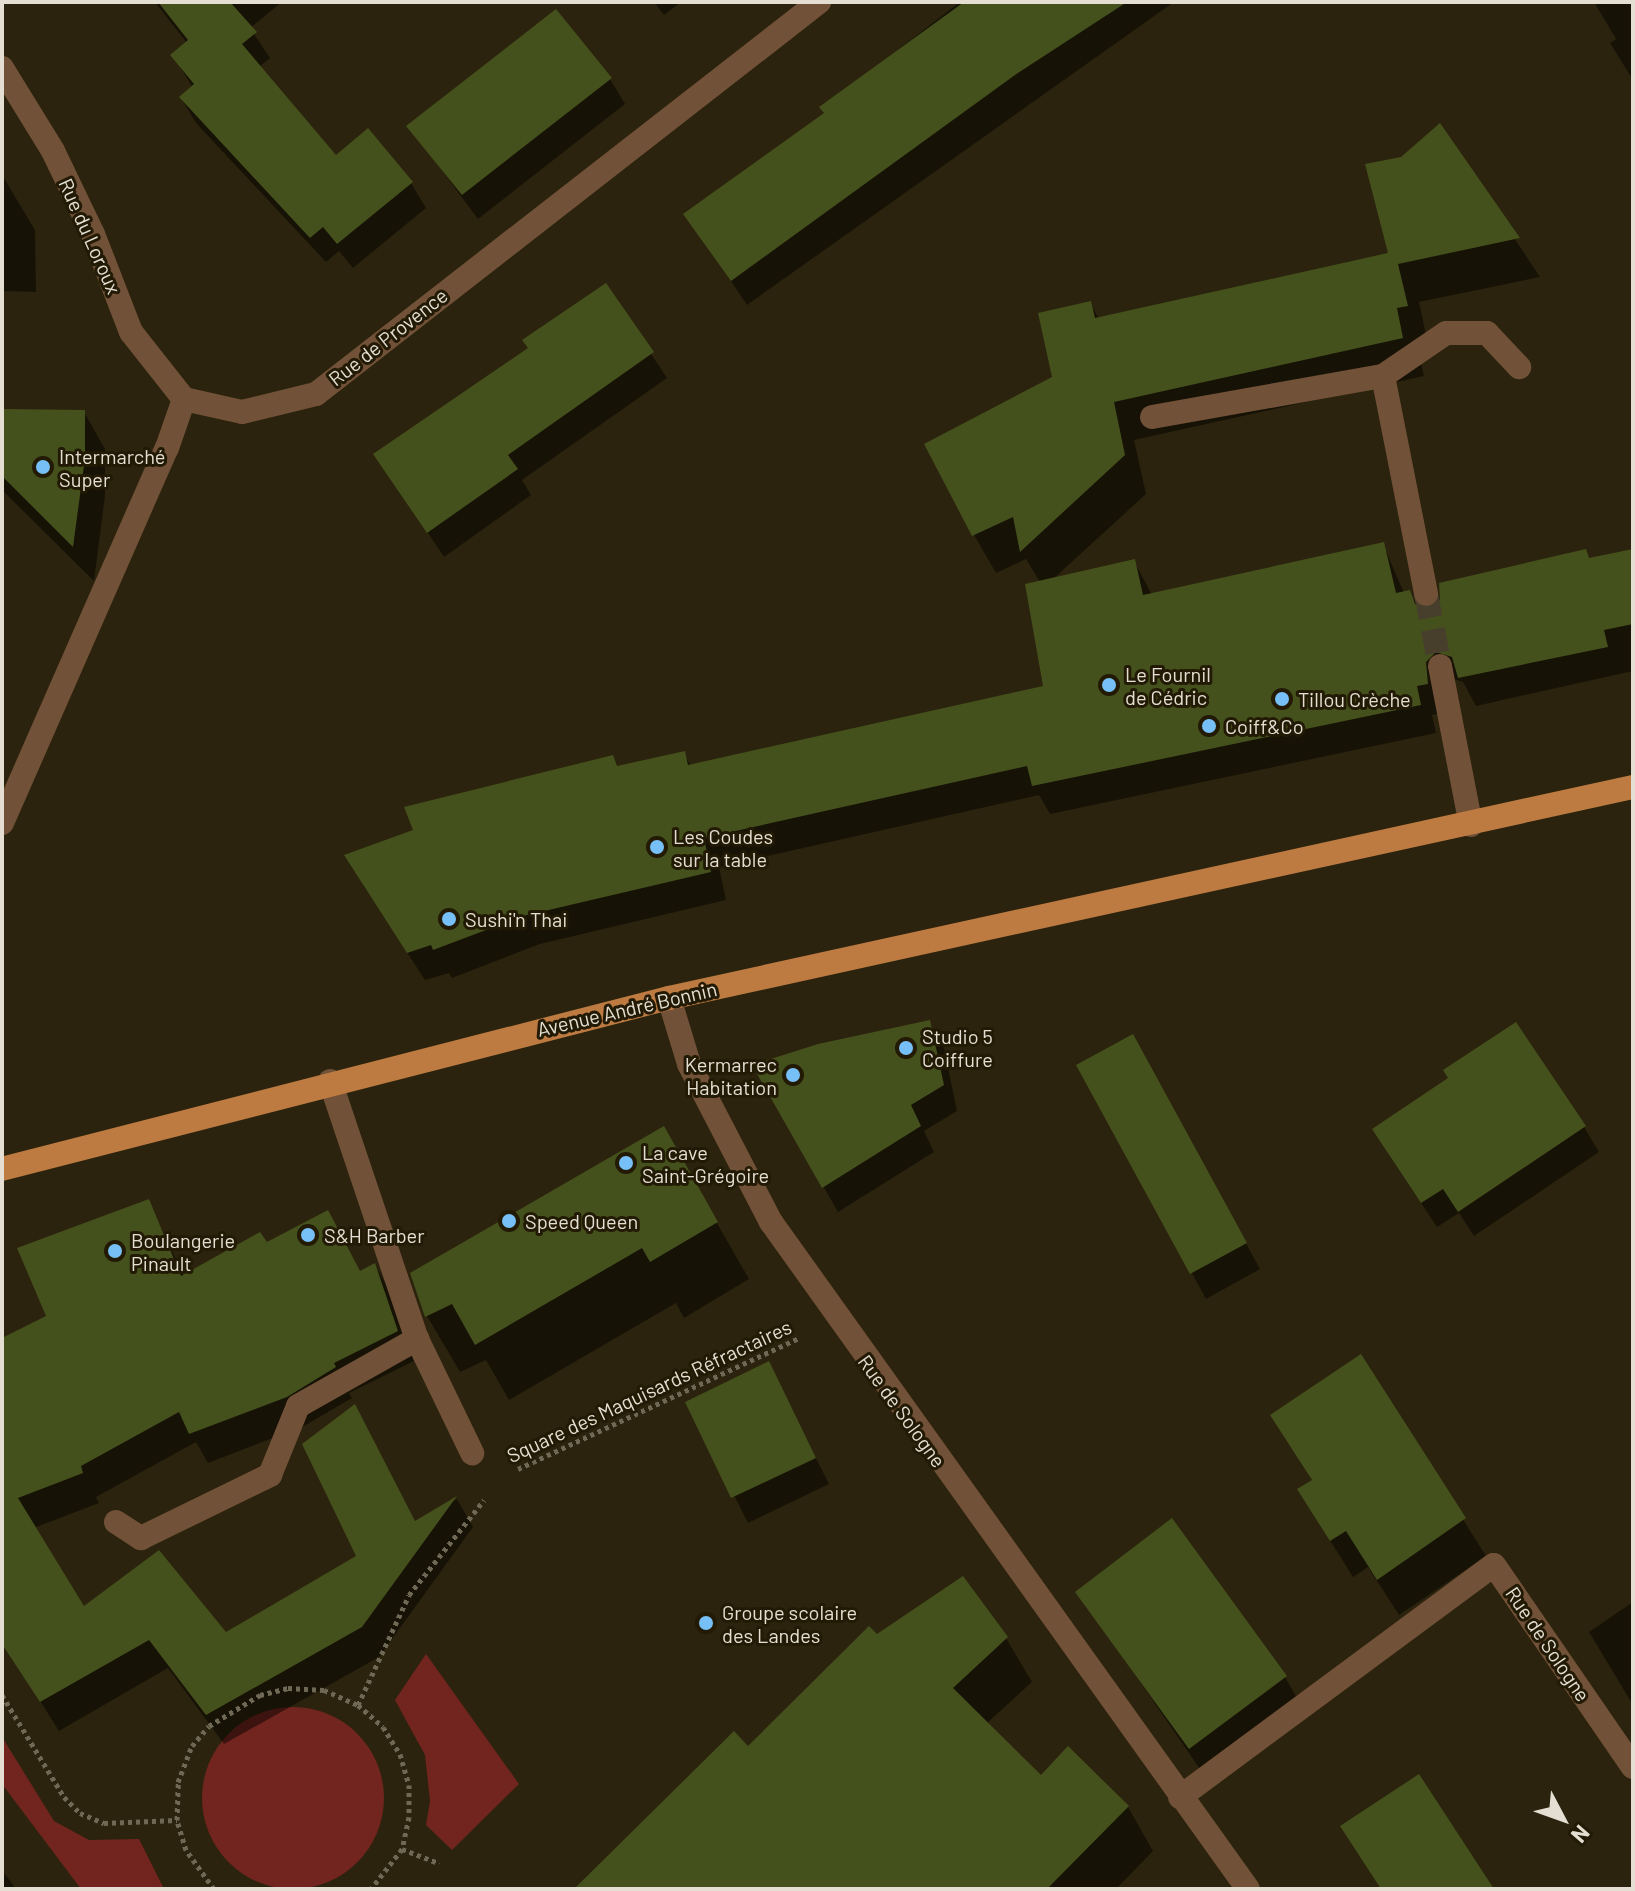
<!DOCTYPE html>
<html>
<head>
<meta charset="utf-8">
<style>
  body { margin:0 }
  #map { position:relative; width:1635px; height:1891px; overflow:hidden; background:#2b230d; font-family:Barlow,sans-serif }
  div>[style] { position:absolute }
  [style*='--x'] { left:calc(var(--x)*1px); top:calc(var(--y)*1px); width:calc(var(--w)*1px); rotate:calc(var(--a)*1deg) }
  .green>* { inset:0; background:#72251e }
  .round { border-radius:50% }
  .shadow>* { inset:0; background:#0007 }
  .building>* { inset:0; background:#45511c }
  .minor-tunnel>* { height:24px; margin-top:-12px; transform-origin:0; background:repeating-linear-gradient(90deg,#473f2b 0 24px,transparent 0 36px) }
  .path>* { height:5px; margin-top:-2.5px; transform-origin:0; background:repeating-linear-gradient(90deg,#6f6855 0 4px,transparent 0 8px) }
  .minor>* { height:24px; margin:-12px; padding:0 12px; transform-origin:12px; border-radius:12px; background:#715137 }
  .major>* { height:24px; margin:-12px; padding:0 12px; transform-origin:12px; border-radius:12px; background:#bd7b42 }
  .dots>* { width:22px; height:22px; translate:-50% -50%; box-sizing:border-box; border:4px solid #221a04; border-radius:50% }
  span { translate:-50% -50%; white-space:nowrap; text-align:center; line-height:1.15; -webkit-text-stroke:6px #221a04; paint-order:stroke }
  .street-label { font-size:20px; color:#e4dfd2 }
  .poi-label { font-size:20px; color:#e4dfd2 }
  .left { translate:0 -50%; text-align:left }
  .right { translate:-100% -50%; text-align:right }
  .frame { position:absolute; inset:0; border:4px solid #e4dfd2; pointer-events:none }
  .north { position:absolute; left:1523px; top:1779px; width:80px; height:80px; -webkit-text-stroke:6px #221a04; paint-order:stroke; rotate:131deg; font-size:22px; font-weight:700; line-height:32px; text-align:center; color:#e4dfd2 }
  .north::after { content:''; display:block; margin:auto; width:28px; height:36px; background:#e4dfd2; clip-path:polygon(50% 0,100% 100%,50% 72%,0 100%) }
</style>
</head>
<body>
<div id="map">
  <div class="green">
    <i style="clip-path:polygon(426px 1654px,519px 1784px,452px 1850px,426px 1825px,430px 1801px,425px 1755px,395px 1700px)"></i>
    <i class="round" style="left:202px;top:1707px;width:182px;height:182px"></i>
    <i style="clip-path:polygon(2px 1737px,54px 1821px,89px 1840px,139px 1839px,164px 1889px,81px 1889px,2px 1784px)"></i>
  </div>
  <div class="shadow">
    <i style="clip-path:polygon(155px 2px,282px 2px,250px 28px,270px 58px,259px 67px,336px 158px,411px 183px,426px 208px,353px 268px,339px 251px,326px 262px,196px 123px,181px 98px,193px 88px,173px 55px,187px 43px)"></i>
    <i style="clip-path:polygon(654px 2px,681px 2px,664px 15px)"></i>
    <i style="clip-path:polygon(960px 2px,1174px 2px,747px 305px,686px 214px,826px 114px,822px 108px)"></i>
    <i style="clip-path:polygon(1594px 2px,1633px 2px,1633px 80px,1610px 43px,1616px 39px)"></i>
    <i style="clip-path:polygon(610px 79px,625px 104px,478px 219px,409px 126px)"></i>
    <i style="clip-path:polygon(1440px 126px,1540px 277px,1419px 302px,1428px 344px,1417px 347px,1424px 376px,1134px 440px,1146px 494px,1052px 580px,1134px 561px,1152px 595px,1383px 544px,1404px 593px,1428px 611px,1585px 552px,1590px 560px,1633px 552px,1633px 671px,1476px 706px,1463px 682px,1453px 679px,1443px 712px,1432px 715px,1436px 733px,1050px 814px,1039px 795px,719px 867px,726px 900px,540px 944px,452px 978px,449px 973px,425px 980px,363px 885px,618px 768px,684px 754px,691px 766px,1045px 687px,1040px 582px,1026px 559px,996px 573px,974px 535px,1090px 303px,1099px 319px,1390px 255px,1402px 159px)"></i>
    <i style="clip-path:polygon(2px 175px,35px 230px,36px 292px,2px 291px,2px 348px)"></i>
    <i style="clip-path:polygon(605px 285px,667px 378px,522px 480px,531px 495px,444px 557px,376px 455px,530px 349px)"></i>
    <i style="clip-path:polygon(2px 411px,84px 412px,105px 449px,105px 496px,94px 581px,2px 490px)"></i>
    <i style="clip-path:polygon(929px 1023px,944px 1048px,957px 1111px,924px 1131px,934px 1152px,838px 1212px,755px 1067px)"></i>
    <i style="clip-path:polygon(1147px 1062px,1260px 1269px,1206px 1299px,1079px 1066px)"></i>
    <i style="clip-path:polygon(1584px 1127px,1599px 1152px,1474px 1236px,1459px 1213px,1437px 1227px,1389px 1155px)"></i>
    <i style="clip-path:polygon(663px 1129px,749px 1279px,684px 1318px,676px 1303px,509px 1400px,486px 1360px,460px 1372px,427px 1316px,413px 1274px)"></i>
    <i style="clip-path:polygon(148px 1201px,184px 1276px,266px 1244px,360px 1273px,375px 1265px,392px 1295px,414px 1361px,349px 1393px,352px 1398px,304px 1426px,208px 1463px,196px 1442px,96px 1497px,99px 1503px,34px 1528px,84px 1608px,225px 1635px,457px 1499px,473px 1527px,379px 1657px,224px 1744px,168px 1668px,59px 1731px,2px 1640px,2px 1340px,49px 1317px)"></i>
    <i style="clip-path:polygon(1360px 1357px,1486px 1556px,1399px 1615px,1368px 1567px,1353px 1577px,1321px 1526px,1313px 1482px,1273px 1416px)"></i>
    <i style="clip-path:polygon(768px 1364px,829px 1484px,748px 1523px,688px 1403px)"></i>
    <i style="clip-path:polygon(1078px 1592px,1285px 1677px,1306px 1714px,1211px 1785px)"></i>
    <i style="clip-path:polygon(1633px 1602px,1633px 1705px,1589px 1632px)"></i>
    <i style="clip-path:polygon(877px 1636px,1006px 1638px,1032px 1682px,986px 1724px,1041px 1778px,1128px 1807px,1153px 1851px,1116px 1889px,592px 1889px)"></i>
    <i style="clip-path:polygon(2px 1870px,16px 1889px,2px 1889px)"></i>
  </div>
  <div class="building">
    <i style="clip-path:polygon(158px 2px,230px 2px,257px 32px,242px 44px,336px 155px,368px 128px,413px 182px,337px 244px,323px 227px,310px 238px,179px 97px,194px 84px,170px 55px,188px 40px)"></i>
    <i style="clip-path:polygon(964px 2px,1127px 2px,1015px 75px,731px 281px,683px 214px,824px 113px,819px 107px)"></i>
    <i style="clip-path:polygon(556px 9px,612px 78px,462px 195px,406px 126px)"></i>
    <i style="clip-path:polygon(1440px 123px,1520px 238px,1398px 264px,1408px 306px,1397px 308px,1403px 338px,1114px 402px,1125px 455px,1020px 552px,1013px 517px,972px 536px,924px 444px,1052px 377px,1038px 313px,1091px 301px,1095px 318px,1388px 253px,1365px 164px,1401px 157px)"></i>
    <i style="clip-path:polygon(606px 283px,654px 352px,508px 455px,518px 469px,427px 533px,373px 454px,528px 348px,522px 340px)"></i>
    <i style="clip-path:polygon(2px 409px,85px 410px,85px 458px,73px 547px,2px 476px)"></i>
    <i style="clip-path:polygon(1384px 542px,1396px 593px,1410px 590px,1415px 604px,1428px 609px,1440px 600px,1439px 583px,1586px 549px,1589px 558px,1633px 549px,1633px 624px,1604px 630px,1608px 647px,1458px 678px,1452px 657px,1436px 652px,1426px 662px,1428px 684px,1417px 686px,1421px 705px,1397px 710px,1032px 786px,1027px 766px,704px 838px,711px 872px,523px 916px,433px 950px,431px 945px,407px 953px,344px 855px,413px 830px,404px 807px,613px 755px,617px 766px,685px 751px,688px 765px,1043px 686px,1025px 584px,1135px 559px,1143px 595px)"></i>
    <i style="clip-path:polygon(930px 1020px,944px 1085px,911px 1105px,921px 1126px,822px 1188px,752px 1065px,818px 1044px)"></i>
    <i style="clip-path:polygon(1516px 1022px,1586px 1126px,1458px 1212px,1443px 1189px,1421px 1203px,1372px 1129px,1448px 1078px,1443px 1070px)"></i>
    <i style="clip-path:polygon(1133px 1034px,1247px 1243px,1190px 1274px,1076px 1065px)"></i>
    <i style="clip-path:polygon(664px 1126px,718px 1222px,650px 1262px,642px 1248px,475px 1345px,452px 1304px,425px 1317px,410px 1273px)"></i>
    <i style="clip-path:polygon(149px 1199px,181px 1276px,260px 1232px,267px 1242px,328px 1210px,360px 1271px,375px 1263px,398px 1331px,334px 1363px,336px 1367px,287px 1397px,189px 1434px,179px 1412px,81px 1466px,83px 1473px,18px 1498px,84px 1606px,159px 1550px,226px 1632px,356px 1556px,302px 1444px,355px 1404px,415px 1521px,457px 1496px,362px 1627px,206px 1715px,149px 1640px,40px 1702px,2px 1644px,2px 1338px,46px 1316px,17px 1248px)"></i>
    <i style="clip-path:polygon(1361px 1354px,1466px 1518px,1377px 1580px,1346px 1531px,1330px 1541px,1297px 1489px,1312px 1480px,1270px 1415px)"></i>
    <i style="clip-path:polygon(769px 1361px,816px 1458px,731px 1498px,685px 1402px)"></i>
    <i style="clip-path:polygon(1172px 1518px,1287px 1676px,1189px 1749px,1075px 1592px)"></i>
    <i style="clip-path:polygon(963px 1576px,1008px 1637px,953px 1688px,1041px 1775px,1068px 1746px,1129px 1806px,1047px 1889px,574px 1889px,734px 1731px,748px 1746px,869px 1626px,877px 1634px)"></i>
    <i style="clip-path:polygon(1419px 1774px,1494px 1889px,1381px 1889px,1340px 1826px)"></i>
  </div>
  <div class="minor-tunnel">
    <i style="--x:1426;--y:594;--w:73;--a:79"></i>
  </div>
  <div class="path">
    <i style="--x:518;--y:1469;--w:310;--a:-25"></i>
    <i style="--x:2;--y:1695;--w:119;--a:58.7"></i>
    <i style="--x:64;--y:1797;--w:23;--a:45"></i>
    <i style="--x:80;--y:1813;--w:26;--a:23"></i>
    <i style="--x:104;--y:1823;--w:73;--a:-2.4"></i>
    <i style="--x:358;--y:1705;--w:121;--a:-65.1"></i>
    <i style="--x:409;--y:1595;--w:121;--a:-51.7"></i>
    <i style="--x:402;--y:1849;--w:40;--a:21"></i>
    <i style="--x:214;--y:1889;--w:48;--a:-125.7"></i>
    <i style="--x:186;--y:1850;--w:31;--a:-107"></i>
    <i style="--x:177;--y:1820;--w:38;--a:-88"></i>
    <i style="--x:178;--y:1782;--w:39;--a:-69"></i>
    <i style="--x:192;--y:1746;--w:26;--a:-50"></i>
    <i style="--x:209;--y:1726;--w:60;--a:-31.3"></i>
    <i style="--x:260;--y:1695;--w:29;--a:-14"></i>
    <i style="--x:288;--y:1688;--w:36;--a:3"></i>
    <i style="--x:324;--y:1690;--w:37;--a:24"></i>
    <i style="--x:358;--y:1705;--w:33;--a:41"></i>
    <i style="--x:383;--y:1727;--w:32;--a:58"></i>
    <i style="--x:400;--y:1754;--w:32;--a:74"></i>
    <i style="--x:409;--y:1785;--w:32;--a:90"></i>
    <i style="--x:409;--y:1817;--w:33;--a:102"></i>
    <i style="--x:402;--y:1849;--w:51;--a:127.8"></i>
  </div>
  <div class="minor">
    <i style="--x:2;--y:68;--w:97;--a:58.4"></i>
    <i style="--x:53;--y:151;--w:92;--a:64.3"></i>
    <i style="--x:93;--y:234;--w:105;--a:68.8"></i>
    <i style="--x:131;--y:332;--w:85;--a:51.7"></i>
    <i style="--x:1383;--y:376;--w:76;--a:-34.3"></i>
    <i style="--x:1446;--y:333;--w:41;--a:0"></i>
    <i style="--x:1487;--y:333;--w:47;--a:46.7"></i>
    <i style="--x:184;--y:399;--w:59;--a:12.6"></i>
    <i style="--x:242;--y:412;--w:76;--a:-13.7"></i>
    <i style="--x:316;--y:394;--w:638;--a:-37.93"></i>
    <i style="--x:1152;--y:417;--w:235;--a:-10.1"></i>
    <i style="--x:1383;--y:376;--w:222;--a:78.8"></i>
    <i style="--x:1440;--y:666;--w:162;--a:79"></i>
    <i style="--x:2;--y:823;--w:410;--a:-66.3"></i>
    <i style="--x:167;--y:448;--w:52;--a:-70.9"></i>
    <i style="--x:669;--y:998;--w:69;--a:73.1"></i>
    <i style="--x:689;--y:1064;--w:178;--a:62.6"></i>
    <i style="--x:771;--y:1222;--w:820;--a:54.43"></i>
    <i style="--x:330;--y:1081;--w:272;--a:71.4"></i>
    <i style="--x:417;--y:1339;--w:127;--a:64.2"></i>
    <i style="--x:116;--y:1522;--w:30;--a:33"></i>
    <i style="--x:141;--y:1538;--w:144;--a:-26"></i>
    <i style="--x:270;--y:1475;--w:74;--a:-67.9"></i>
    <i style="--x:298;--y:1406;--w:137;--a:-29.4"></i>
    <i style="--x:1180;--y:1797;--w:390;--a:-36.5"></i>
    <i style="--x:1494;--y:1565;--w:245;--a:55.5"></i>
  </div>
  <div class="major">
    <i style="--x:2;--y:1169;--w:689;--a:-14.38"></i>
    <i style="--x:669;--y:998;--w:987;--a:-12.35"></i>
  </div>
  <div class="dots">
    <i style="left:43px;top:467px;background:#77c0f7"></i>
    <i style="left:1109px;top:685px;background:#77c0f7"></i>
    <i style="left:1282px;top:699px;background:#77c0f7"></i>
    <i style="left:1209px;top:726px;background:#77c0f7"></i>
    <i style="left:657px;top:847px;background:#77c0f7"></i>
    <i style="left:449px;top:919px;background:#77c0f7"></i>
    <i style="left:906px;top:1048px;background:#77c0f7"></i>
    <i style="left:793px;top:1075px;background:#77c0f7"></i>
    <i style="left:626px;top:1163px;background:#77c0f7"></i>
    <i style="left:509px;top:1221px;background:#77c0f7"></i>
    <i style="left:308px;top:1235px;background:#77c0f7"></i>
    <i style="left:115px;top:1251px;background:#77c0f7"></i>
    <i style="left:706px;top:1623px;background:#77c0f7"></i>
  </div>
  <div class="street-label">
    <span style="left:90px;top:236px;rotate:66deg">Rue du Loroux</span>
    <span style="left:388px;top:337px;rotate:-38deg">Rue de Provence</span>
    <span style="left:627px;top:1009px;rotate:-13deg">Avenue André Bonnin</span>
    <span style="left:649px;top:1391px;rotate:-25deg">Square des Maquisards Réfractaires</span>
    <span style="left:902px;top:1411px;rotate:54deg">Rue de Sologne</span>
    <span style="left:1548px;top:1644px;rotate:56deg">Rue de Sologne</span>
  </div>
  <div class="poi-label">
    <span class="left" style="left:59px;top:468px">Intermarché<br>Super</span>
    <span class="left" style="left:1125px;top:686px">Le Fournil<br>de Cédric</span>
    <span class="left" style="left:1298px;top:699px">Tillou Crèche</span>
    <span class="left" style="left:1225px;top:726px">Coiff&amp;Co</span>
    <span class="left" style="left:673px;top:848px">Les Coudes<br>sur la table</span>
    <span class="left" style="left:465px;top:919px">Sushi'n Thai</span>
    <span class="left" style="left:922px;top:1048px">Studio 5<br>Coiffure</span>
    <span class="right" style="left:777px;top:1076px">Kermarrec<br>Habitation</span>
    <span class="left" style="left:642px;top:1164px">La cave<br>Saint-Grégoire</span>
    <span class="left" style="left:525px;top:1221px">Speed Queen</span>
    <span class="left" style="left:324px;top:1235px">S&amp;H Barber</span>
    <span class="left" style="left:131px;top:1252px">Boulangerie<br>Pinault</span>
    <span class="left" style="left:722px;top:1624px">Groupe scolaire<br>des Landes</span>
  </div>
  <div class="frame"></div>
  <div class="north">N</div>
</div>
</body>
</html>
